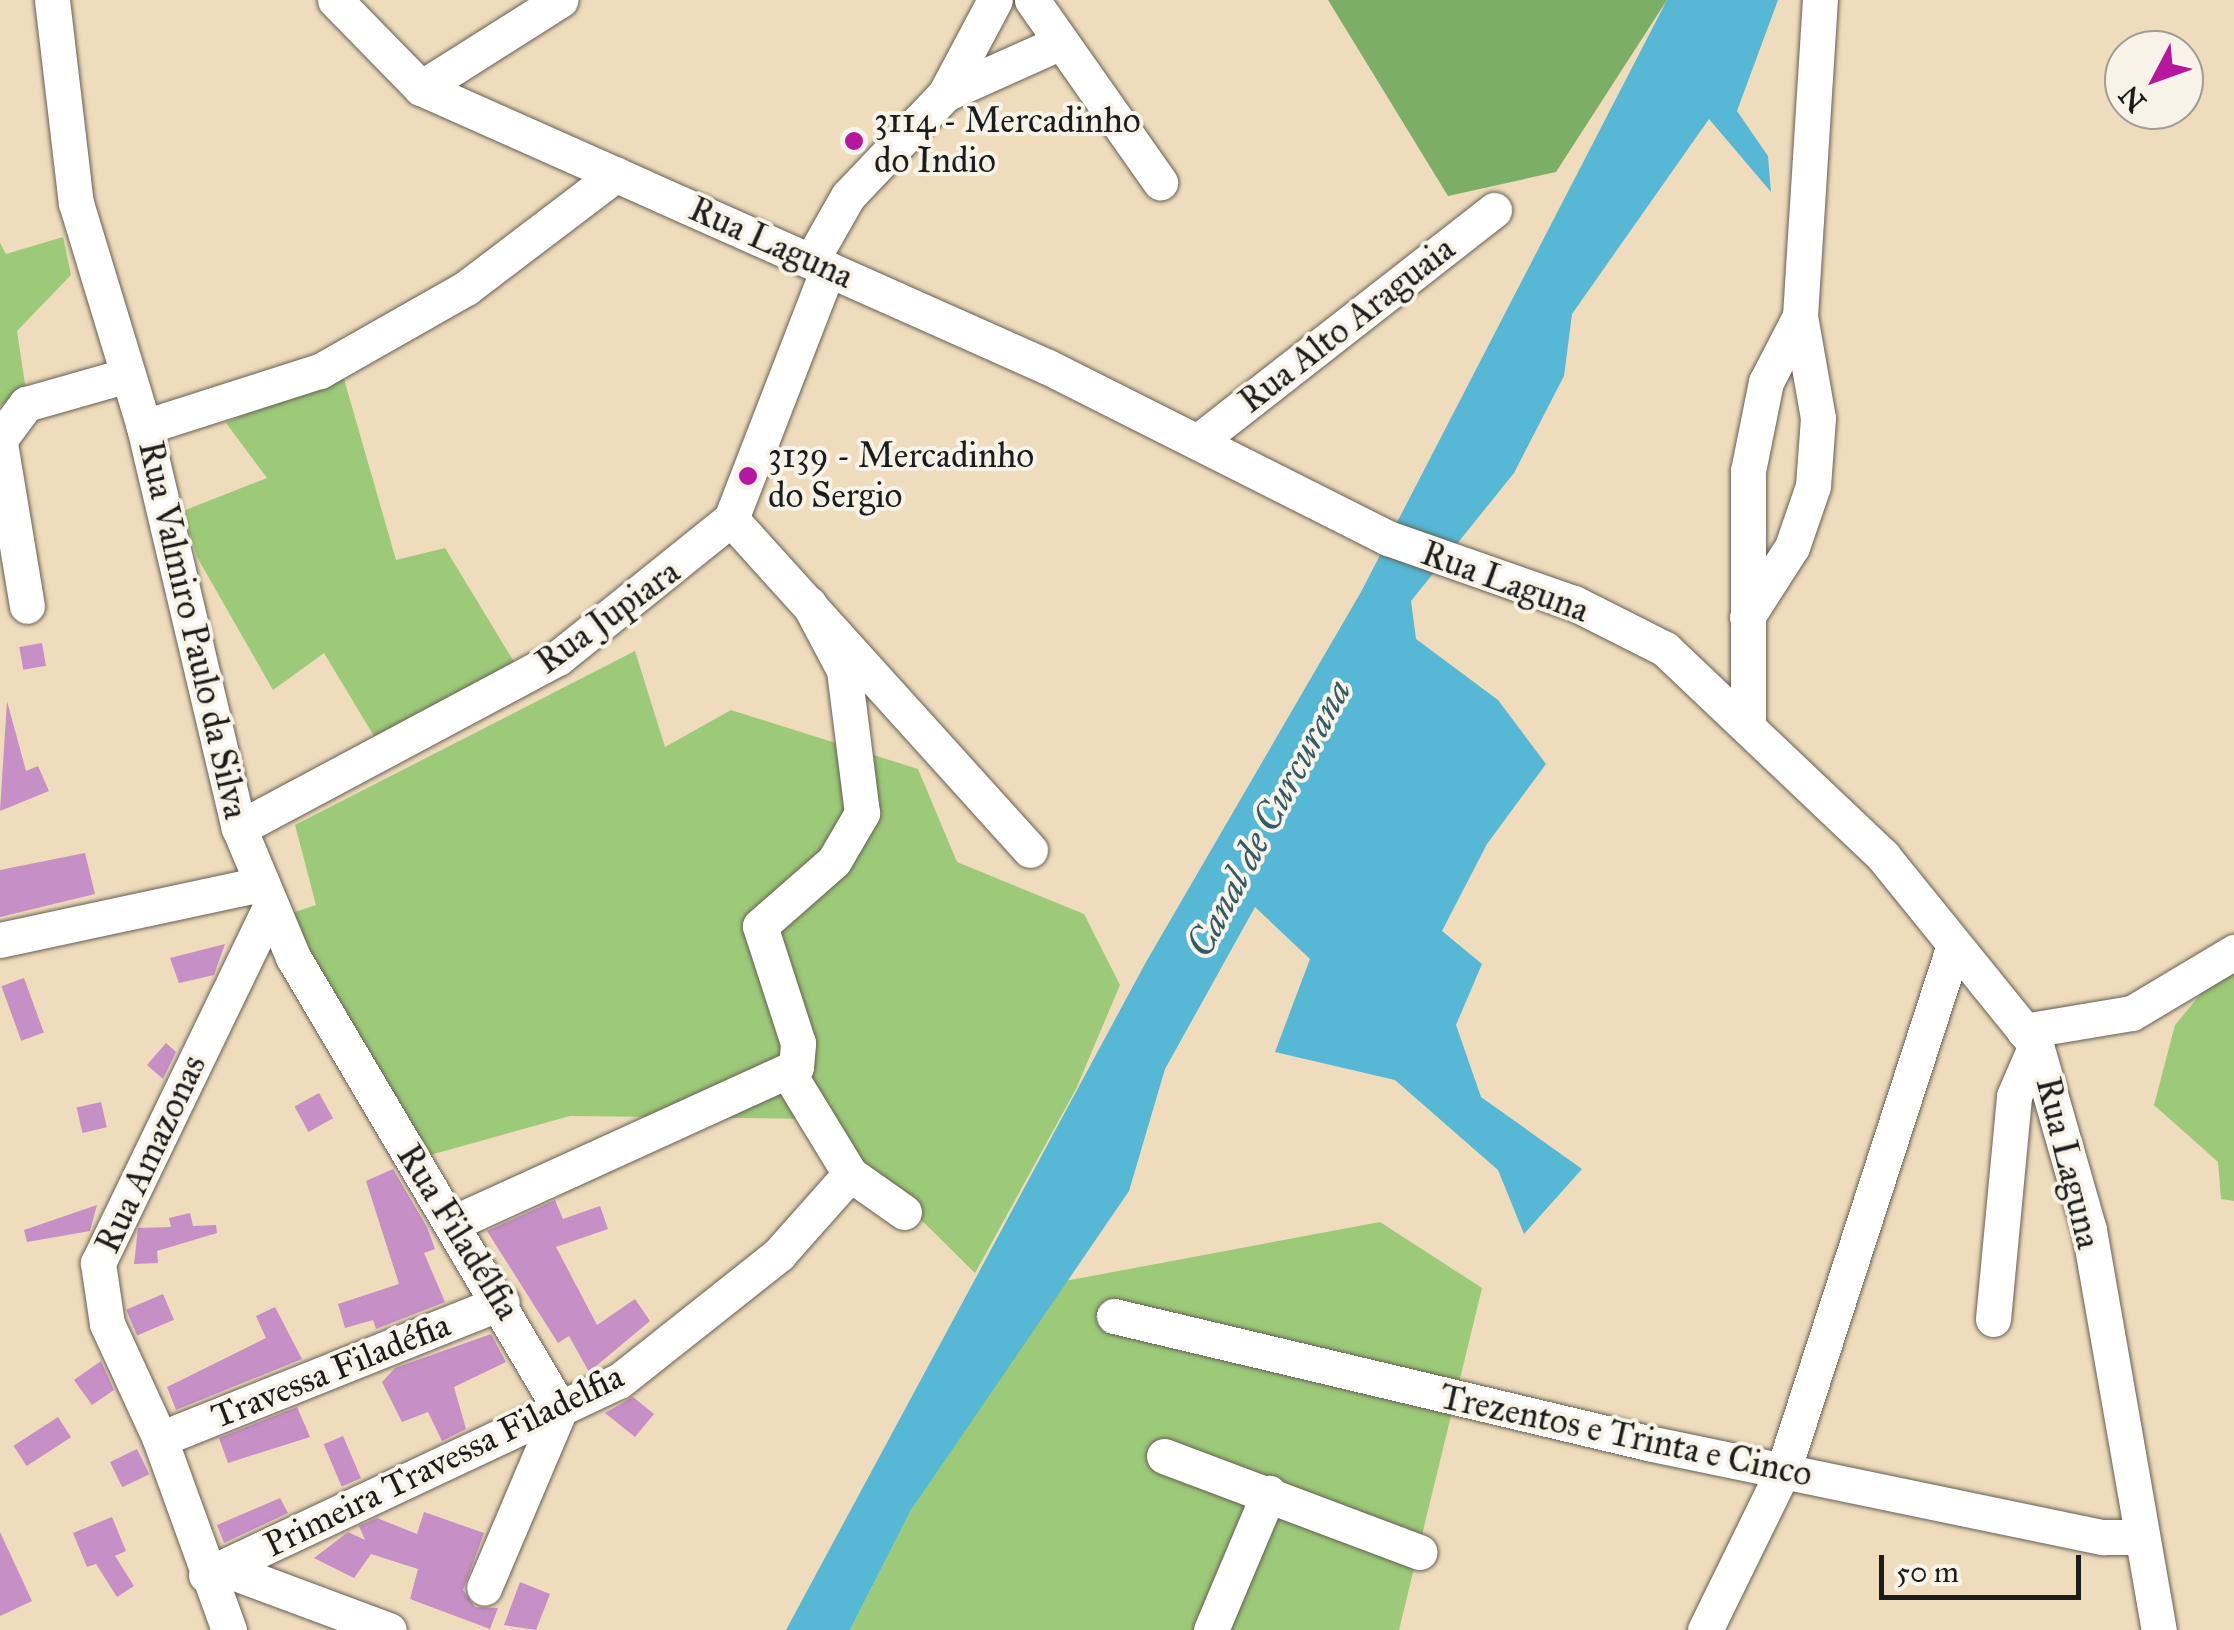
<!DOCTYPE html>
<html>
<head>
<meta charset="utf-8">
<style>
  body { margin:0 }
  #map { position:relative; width:2234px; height:1630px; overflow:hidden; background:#efdcbc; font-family:"IM FELL Great Primer",serif }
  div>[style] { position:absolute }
  .green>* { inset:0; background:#9cca78 }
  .forest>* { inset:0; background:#7dae68 }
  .water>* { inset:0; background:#56b8d5 }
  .building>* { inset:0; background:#c68fc6; transform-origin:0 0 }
  .roads { filter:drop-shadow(0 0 2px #665f54) drop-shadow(0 0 2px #665f54) }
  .minor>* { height:35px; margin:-17.5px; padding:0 17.5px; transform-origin:17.5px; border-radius:17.5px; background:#fff }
  .dots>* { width:28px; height:28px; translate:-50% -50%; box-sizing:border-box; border:5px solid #f7f3e8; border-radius:50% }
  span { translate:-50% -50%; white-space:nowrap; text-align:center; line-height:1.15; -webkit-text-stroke:8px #f7f3e8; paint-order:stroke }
  .poi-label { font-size:35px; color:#1c1c1c }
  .left { translate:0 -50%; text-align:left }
  .street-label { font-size:35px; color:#1c1c1c }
  .water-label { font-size:38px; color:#335a66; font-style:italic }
  .north { position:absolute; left:2104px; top:30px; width:100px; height:100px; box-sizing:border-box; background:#f7f3e8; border:2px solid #9f9d96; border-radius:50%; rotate:229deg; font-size:28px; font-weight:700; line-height:40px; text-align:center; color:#1c1c1c }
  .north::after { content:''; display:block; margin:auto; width:35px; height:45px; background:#b5179e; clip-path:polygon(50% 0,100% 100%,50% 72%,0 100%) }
  .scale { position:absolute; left:1879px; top:1555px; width:202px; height:45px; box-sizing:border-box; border:5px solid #1c1c1c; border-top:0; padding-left:12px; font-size:30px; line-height:35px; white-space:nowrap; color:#1c1c1c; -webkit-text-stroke:8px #f7f3e8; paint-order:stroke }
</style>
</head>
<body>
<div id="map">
  <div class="green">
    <div style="clip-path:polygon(63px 237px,71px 275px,17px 331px,26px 391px,0 406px,0 243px,6px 254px)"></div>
    <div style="clip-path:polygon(342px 372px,396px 560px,445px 548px,519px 670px,377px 741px,324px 653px,273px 690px,197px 557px,183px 511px,267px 478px,226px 423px)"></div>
    <div style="clip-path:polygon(635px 651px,665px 747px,731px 710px,918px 769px,957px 862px,1084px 914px,1120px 985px,1076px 1089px,975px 1273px,819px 1119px,835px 1098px,816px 1119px,570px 1116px,423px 1157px,289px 914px,316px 905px,295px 825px)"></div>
    <div style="clip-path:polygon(2234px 973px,2234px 1201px,2221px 1199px,2218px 1162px,2154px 1105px,2175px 1025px,2205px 989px)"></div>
    <div style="clip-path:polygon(1380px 1222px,1482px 1288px,1399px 1630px,850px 1630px,911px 1510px,1065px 1281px)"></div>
  </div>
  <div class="forest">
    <div style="clip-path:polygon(1328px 0,1667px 0,1556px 172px,1448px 196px)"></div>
  </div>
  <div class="water">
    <div style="clip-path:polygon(1667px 0,1778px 0,1737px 111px,1768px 156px,1771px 192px,1709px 119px,1572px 314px,1564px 376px,1514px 473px,1411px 601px,1416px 639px,1498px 700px,1546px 764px,1487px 844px,1442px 931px,1482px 964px,1456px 1025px,1481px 1097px,1582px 1169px,1524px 1234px,1498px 1170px,1395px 1080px,1275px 1052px,1310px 959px,1255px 907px,1165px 1069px,1129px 1191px,911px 1510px,850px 1630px,786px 1630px,1146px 962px,1361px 592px)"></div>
  </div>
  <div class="building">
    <div style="left:42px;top:643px;width:23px;height:23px;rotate:80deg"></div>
    <div style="clip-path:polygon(7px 701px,26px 771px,38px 766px,49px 791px,0 811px)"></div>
    <div style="clip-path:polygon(85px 853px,95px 894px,0 917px,0 870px)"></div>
    <div style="clip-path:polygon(225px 944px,214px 975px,179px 983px,170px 958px)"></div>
    <div style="left:24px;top:978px;width:58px;height:24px;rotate:70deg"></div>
    <div style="clip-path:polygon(166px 1043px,176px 1052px,163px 1079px,147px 1065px)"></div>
    <div style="left:319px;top:1093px;width:29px;height:28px;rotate:61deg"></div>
    <div style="left:101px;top:1102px;width:26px;height:25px;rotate:77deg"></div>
    <div style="clip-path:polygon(393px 1169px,427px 1227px,435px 1249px,424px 1253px,445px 1302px,376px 1329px,373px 1320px,345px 1328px,338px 1304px,399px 1284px,366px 1181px)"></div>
    <div style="clip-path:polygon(555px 1200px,563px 1219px,600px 1206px,608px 1229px,556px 1247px,597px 1325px,635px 1299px,650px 1321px,589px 1372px,569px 1336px,558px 1343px,487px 1231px)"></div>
    <div style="clip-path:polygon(97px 1205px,90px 1231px,27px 1242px,24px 1230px)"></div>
    <div style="clip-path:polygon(190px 1213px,193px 1226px,216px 1225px,217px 1233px,157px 1251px,158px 1263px,134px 1264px,138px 1228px,171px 1227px,169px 1218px)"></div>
    <div style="left:163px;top:1294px;width:28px;height:40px;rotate:67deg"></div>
    <div style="clip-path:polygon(275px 1307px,302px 1359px,176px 1410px,167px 1387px,266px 1338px,256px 1316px)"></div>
    <div style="clip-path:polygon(491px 1334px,506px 1362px,454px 1387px,466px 1429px,442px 1441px,428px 1412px,402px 1422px,382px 1382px,395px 1368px)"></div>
    <div style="clip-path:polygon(101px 1361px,114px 1390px,92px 1405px,74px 1380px)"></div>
    <div style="clip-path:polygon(633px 1397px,654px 1414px,635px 1437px,605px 1413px)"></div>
    <div style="clip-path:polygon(297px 1407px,310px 1437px,228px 1463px,219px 1438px)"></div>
    <div style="left:58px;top:1417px;width:24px;height:53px;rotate:57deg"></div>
    <div style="left:343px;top:1436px;width:46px;height:21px;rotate:67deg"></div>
    <div style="left:137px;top:1449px;width:28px;height:30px;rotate:64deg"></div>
    <div style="clip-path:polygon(280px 1498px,288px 1513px,224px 1543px,217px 1525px)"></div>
    <div style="clip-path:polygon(424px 1512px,484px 1533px,463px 1590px,475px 1607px,498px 1608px,490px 1629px,410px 1599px,418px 1569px,371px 1554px,354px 1578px,314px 1558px,348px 1532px,365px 1540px,359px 1526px,377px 1518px,417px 1534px)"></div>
    <div style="clip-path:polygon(112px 1517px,126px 1551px,115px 1556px,134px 1586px,117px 1597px,96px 1564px,87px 1567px,73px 1533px)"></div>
    <div style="clip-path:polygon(0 1532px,32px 1601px,0 1616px)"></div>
    <div style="clip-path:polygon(520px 1582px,550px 1594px,536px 1630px,504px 1625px)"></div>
  </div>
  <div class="roads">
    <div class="minor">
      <div style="left:52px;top:0;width:204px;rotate:83.3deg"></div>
      <div style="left:76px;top:203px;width:234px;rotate:73.1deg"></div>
      <div style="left:144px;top:427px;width:412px;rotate:76.7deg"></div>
      <div style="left:239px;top:828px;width:140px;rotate:67.3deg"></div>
      <div style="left:293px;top:957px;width:525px;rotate:59.43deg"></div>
      <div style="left:560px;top:1409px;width:194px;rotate:113deg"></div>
      <div style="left:335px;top:0;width:123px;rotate:45.7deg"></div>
      <div style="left:421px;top:88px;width:686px;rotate:23.99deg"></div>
      <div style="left:1048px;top:367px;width:381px;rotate:26.7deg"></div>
      <div style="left:1388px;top:538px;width:197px;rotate:19.3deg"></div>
      <div style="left:1574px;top:603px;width:102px;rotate:26.8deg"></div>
      <div style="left:1665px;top:649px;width:301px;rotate:43.5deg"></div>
      <div style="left:1883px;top:856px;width:243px;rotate:51deg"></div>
      <div style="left:2036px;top:1045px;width:192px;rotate:74deg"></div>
      <div style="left:2089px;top:1230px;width:406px;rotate:80.1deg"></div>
      <div style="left:1032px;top:0;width:223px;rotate:54.9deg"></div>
      <div style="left:421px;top:88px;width:165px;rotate:-32.3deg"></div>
      <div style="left:945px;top:94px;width:127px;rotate:-24.1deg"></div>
      <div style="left:811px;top:261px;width:75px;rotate:-60.4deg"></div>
      <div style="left:848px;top:196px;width:141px;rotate:-46.4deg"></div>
      <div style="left:945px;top:94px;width:106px;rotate:-62deg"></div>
      <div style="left:144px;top:427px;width:185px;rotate:-17.7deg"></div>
      <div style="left:320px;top:371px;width:168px;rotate:-29.6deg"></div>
      <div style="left:466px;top:288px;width:188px;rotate:-37.2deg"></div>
      <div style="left:0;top:439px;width:44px;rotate:-53.4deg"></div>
      <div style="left:26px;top:404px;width:106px;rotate:-15.9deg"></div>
      <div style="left:1201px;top:439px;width:372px;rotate:-38deg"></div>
      <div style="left:0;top:443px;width:165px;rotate:80.6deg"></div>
      <div style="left:731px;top:519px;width:446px;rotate:47.9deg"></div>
      <div style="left:1747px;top:617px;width:83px;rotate:-57.3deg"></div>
      <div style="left:1792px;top:547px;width:65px;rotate:-71deg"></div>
      <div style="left:1813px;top:486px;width:68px;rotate:-85.8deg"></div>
      <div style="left:1818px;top:418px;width:104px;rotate:-100deg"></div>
      <div style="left:1748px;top:725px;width:254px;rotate:-90deg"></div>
      <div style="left:1748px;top:471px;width:91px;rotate:-78.6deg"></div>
      <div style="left:1766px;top:382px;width:74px;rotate:-62.7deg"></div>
      <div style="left:1800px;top:316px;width:317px;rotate:-86.4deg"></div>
      <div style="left:239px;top:828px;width:361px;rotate:-28.1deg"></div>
      <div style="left:558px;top:658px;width:222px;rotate:-38.8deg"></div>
      <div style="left:731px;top:519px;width:268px;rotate:-68.8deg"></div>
      <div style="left:0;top:940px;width:268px;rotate:-12.1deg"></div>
      <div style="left:2024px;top:1031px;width:109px;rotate:-9.5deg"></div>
      <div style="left:2132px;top:1013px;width:119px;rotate:-30.9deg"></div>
      <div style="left:789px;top:1074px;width:117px;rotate:58.6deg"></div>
      <div style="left:850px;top:1174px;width:66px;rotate:35.1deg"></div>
      <div style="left:451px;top:1224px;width:379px;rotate:-24.5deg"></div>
      <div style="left:796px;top:1067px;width:24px;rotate:-85deg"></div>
      <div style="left:798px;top:1043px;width:123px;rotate:-108deg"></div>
      <div style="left:760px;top:926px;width:98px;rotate:-41.3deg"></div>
      <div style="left:834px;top:861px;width:56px;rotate:-59.7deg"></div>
      <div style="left:862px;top:813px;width:144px;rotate:-97.2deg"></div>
      <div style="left:844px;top:670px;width:75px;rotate:-117.9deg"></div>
      <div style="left:1114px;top:1316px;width:549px;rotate:13.38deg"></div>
      <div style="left:1648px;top:1443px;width:465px;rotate:11.7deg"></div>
      <div style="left:2103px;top:1537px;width:38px"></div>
      <div style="left:1993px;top:1319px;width:224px;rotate:-84.6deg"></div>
      <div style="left:2014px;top:1096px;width:56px;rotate:-66.7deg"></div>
      <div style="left:160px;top:1439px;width:368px;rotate:-21.8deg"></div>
      <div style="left:1164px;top:1456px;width:273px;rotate:20.6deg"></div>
      <div style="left:222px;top:1568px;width:178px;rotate:20.4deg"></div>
      <div style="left:206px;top:1575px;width:456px;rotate:-25.2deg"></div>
      <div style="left:619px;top:1381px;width:204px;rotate:-38.4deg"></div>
      <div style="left:779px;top:1254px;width:107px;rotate:-48.4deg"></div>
      <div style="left:229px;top:1630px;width:203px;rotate:-109.9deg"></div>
      <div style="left:160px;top:1439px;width:127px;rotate:-114.7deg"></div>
      <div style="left:107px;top:1324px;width:62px;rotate:-98.4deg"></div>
      <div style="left:98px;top:1263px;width:395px;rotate:-64.2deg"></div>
      <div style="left:1211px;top:1630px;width:149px;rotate:-67.1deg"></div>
      <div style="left:1705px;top:1630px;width:177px;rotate:-63.9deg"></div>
      <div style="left:1783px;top:1471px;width:553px;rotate:-71.99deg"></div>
    </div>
  </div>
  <div class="dots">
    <div style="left:854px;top:141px;background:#b5179e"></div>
    <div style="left:748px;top:476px;background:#b5179e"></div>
  </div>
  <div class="poi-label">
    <span class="left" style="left:874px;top:141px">3114 - Mercadinho<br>do Indio</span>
    <span class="left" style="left:768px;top:476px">3139 - Mercadinho<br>do Sergio</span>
  </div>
  <div class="street-label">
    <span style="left:771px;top:243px;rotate:24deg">Rua Laguna</span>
    <span style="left:1347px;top:325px;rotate:-38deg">Rua Alto Araguaia</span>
    <span style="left:1505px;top:582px;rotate:20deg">Rua Laguna</span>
    <span style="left:608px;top:617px;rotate:-36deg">Rua Jupiara</span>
    <span style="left:193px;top:630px;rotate:77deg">Rua Valmiro Paulo da Silva</span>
    <span style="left:151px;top:1154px;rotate:-65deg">Rua Amazonas</span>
    <span style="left:2068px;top:1163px;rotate:76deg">Rua Laguna</span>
    <span style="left:458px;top:1232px;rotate:58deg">Rua Filadélfia</span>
    <span style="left:331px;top:1371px;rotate:-22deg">Travessa Filadéfia</span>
    <span style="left:1626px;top:1436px;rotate:12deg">Trezentos e Trinta e Cinco</span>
    <span style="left:444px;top:1461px;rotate:-26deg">Primeira Travessa Filadelfia</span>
  </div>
  <div class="water-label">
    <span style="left:1269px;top:818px;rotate:-62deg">Canal de Curcurana</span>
  </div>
  <div class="north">N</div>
  <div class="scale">50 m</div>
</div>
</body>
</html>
